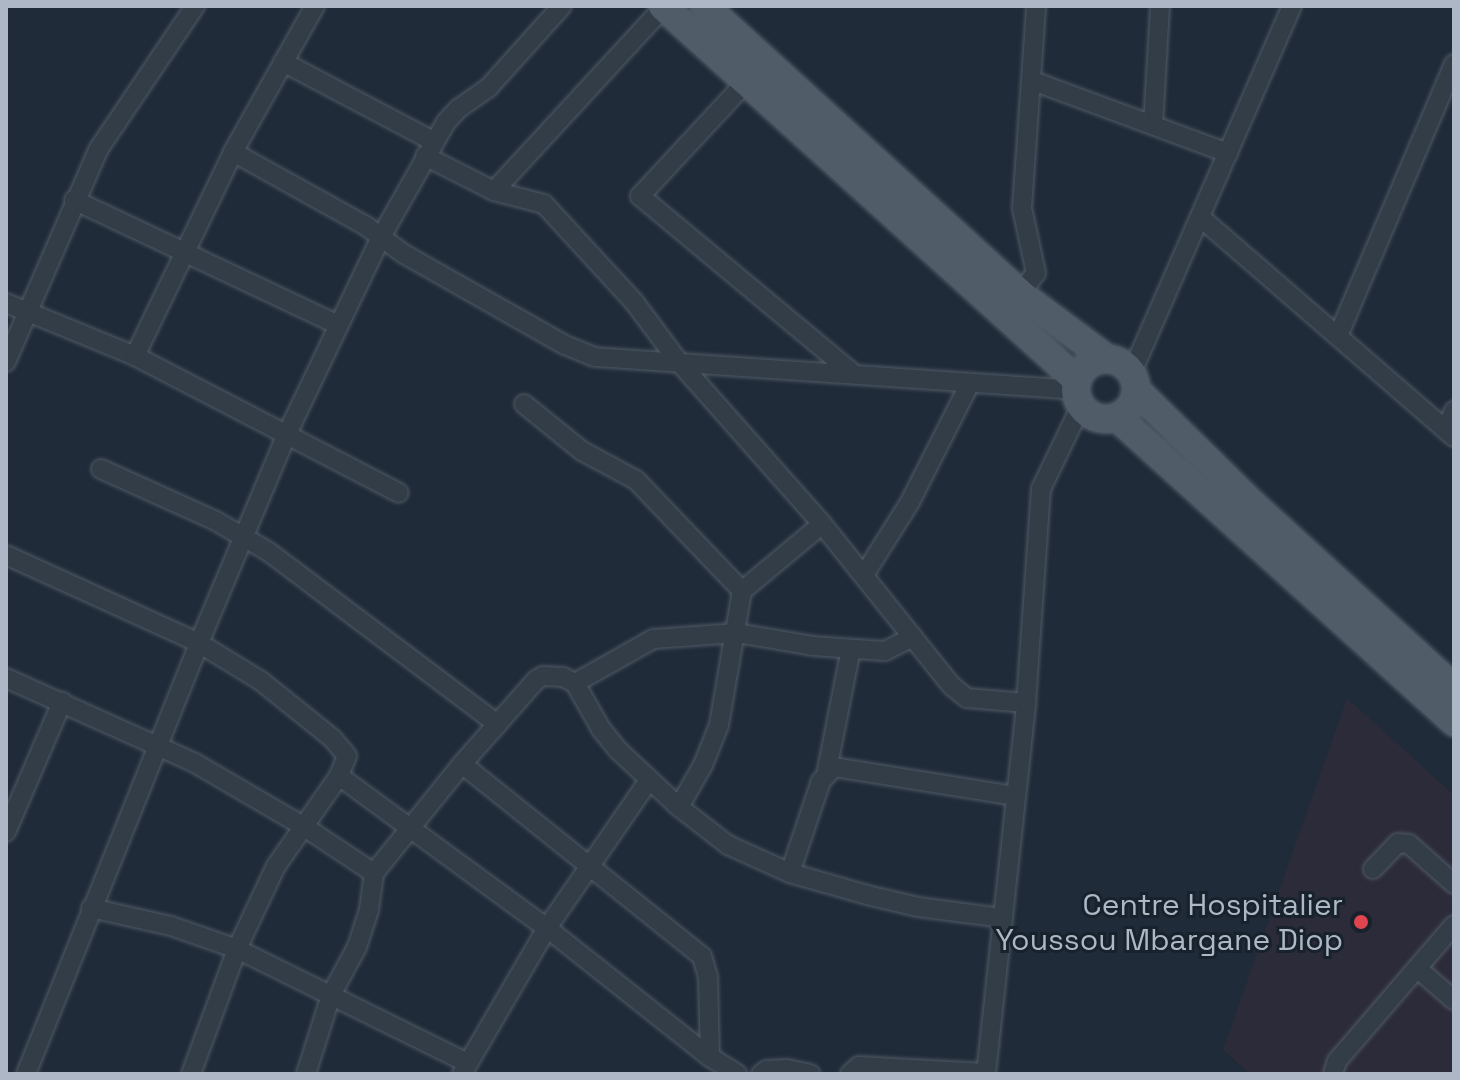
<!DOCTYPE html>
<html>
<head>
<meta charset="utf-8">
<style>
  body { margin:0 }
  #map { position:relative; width:1460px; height:1080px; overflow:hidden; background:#1f2b38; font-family:"Space Grotesk",sans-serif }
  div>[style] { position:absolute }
  .medical>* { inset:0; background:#2c2b39 }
  .roads { filter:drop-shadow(0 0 2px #505a66) drop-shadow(0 0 2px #505a66) }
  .minor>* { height:18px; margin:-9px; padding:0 9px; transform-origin:9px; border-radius:9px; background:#333d48 }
  .primary>* { height:28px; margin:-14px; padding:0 14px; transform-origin:14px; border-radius:14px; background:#505c68 }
  .primary>.ring { margin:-14px; padding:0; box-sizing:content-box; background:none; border:28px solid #505c68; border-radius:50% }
  .dots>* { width:22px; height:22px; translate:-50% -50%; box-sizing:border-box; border:4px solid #18222c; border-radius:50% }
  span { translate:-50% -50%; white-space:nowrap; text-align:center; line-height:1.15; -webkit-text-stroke:6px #18222c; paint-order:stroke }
  .poi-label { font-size:30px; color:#adb7c5 }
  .right { translate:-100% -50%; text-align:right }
  .frame { position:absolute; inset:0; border:8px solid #adb7c5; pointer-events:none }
</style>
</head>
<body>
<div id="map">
  <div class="medical">
    <div style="clip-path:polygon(1347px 698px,1454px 795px,1454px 1074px,1250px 1074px,1223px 1050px)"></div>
  </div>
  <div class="roads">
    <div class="minor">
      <div style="left:283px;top:62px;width:170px;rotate:27.8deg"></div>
      <div style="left:1033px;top:81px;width:208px;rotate:20.3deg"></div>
      <div style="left:746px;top:82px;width:156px;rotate:132.9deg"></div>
      <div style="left:640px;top:196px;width:275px;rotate:39.8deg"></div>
      <div style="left:1153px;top:125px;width:119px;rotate:-86.6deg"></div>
      <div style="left:233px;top:152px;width:152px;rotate:29.1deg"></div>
      <div style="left:366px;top:226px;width:47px;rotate:36.4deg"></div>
      <div style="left:404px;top:254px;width:185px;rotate:29.5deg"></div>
      <div style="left:565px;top:345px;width:31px;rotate:22deg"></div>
      <div style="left:594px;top:357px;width:483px;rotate:3.9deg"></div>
      <div style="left:425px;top:156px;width:77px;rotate:26.9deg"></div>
      <div style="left:494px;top:191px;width:52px;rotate:14.6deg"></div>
      <div style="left:544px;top:204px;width:134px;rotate:47.4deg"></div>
      <div style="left:635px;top:303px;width:72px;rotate:53.4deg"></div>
      <div style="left:678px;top:361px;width:217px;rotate:48.5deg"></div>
      <div style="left:822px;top:524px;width:208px;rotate:51.3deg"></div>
      <div style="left:952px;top:686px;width:19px;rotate:39deg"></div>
      <div style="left:967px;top:698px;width:59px;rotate:4.8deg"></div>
      <div style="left:494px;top:191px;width:251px;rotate:-47.3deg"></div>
      <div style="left:74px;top:200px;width:292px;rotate:25.3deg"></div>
      <div style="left:1200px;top:217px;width:336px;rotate:40.9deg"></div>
      <div style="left:1020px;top:294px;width:26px;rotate:-53deg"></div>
      <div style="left:1036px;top:273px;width:66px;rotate:-102.2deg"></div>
      <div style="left:1022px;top:208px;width:202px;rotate:-86deg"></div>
      <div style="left:6px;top:303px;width:139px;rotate:22.3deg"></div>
      <div style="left:135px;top:356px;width:297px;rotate:27.4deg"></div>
      <div style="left:1338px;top:336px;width:296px;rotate:-66.9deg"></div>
      <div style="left:135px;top:356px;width:226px;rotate:-64.3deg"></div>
      <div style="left:233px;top:152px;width:167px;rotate:-60.7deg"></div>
      <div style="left:6px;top:362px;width:231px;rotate:-66.5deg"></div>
      <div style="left:98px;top:150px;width:174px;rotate:-56deg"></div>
      <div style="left:1132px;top:372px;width:399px;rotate:-66.4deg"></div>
      <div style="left:524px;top:404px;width:75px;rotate:39deg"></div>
      <div style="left:582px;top:451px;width:61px;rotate:28.2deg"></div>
      <div style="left:636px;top:480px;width:153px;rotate:46.3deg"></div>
      <div style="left:1446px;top:429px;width:20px;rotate:-66deg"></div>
      <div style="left:101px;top:469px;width:126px;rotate:24.3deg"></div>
      <div style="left:216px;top:521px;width:61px;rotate:30.3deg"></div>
      <div style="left:269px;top:552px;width:286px;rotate:37deg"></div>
      <div style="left:6px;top:555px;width:212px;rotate:24.5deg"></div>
      <div style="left:199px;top:643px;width:73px;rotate:31.5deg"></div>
      <div style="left:261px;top:681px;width:91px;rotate:38.8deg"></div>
      <div style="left:332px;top:738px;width:23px;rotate:50deg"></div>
      <div style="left:347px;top:756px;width:22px;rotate:112deg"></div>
      <div style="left:339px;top:776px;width:110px;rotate:125deg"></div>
      <div style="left:276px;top:866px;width:92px;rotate:115.2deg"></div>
      <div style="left:237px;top:949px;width:133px;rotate:110.2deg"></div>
      <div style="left:864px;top:575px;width:86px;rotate:-57.8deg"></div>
      <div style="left:910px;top:502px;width:131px;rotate:-63.2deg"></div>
      <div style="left:6px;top:678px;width:207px;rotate:24.2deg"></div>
      <div style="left:195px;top:763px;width:125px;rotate:30.3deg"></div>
      <div style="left:303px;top:826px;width:85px;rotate:33.5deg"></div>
      <div style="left:575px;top:683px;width:90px;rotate:-29.4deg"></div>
      <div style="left:653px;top:639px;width:84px;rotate:-4.1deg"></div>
      <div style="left:737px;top:633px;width:77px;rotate:9.7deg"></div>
      <div style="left:813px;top:646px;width:72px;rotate:4deg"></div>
      <div style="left:885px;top:651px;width:31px;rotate:-27deg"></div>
      <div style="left:462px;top:764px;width:307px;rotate:38.7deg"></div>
      <div style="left:702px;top:956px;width:22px;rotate:74deg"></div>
      <div style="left:708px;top:977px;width:80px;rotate:88.6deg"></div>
      <div style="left:827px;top:770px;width:123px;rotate:-78.8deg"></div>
      <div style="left:339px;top:776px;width:258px;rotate:36.2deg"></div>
      <div style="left:547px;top:928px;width:208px;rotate:38.4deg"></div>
      <div style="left:710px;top:1057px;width:32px;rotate:32deg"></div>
      <div style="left:679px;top:807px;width:48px;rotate:-60.3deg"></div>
      <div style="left:703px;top:765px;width:43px;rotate:-68.2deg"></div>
      <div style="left:719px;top:725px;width:136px;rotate:-80.3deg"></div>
      <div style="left:742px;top:591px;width:104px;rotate:-39.9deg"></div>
      <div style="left:6px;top:832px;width:142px;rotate:-66.7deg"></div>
      <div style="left:1373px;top:869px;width:36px;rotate:-46deg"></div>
      <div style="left:1398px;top:843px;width:11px;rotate:5deg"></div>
      <div style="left:1409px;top:844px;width:60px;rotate:41.6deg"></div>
      <div style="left:790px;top:873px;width:97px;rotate:-71.4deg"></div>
      <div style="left:821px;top:781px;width:19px;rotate:-47deg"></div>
      <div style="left:834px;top:767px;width:183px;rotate:9.1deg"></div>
      <div style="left:91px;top:908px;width:82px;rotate:12.7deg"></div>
      <div style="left:171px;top:926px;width:70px;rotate:19.2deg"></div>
      <div style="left:237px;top:949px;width:255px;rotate:26.3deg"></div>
      <div style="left:1417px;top:968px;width:49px;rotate:40.9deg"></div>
      <div style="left:26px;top:1074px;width:464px;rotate:-68.1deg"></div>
      <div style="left:199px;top:643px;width:227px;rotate:-67.2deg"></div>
      <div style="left:287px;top:434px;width:218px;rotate:-64.5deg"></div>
      <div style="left:381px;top:237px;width:132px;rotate:-60.5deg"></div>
      <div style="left:446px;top:122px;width:18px;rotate:-47deg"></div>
      <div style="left:458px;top:109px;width:38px;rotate:-35deg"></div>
      <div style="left:489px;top:87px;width:109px;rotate:-48deg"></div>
      <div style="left:306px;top:1074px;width:83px;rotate:-72.4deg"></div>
      <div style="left:331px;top:995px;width:55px;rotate:-61.6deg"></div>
      <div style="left:357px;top:947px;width:40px;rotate:-72deg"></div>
      <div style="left:369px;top:909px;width:36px;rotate:-82deg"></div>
      <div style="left:374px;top:873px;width:140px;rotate:-51.1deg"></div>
      <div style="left:462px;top:764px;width:112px;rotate:-48.6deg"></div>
      <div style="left:536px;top:680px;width:8px;rotate:-30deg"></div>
      <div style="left:543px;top:676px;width:20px;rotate:3deg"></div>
      <div style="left:563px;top:677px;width:13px;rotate:27deg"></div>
      <div style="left:575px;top:683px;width:53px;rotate:60.5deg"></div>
      <div style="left:601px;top:729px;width:27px;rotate:51deg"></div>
      <div style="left:618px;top:750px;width:83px;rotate:43.1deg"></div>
      <div style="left:679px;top:807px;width:62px;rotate:37.8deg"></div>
      <div style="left:728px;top:845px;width:68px;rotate:24.3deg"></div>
      <div style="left:790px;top:873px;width:80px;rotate:15.9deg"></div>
      <div style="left:867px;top:895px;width:52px;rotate:13.2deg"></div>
      <div style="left:918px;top:907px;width:86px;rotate:7.4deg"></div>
      <div style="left:462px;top:1074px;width:169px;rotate:-59.8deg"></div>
      <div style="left:547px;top:928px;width:180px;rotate:-55.4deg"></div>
      <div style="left:761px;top:1074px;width:7px;rotate:-34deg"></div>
      <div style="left:767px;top:1070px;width:20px;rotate:-3deg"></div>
      <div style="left:787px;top:1069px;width:24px;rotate:12deg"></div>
      <div style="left:850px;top:1074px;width:12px;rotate:-42deg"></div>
      <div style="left:859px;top:1066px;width:127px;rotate:3.2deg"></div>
      <div style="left:986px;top:1074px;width:373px;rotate:-83.8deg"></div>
      <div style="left:1026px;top:703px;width:215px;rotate:-86deg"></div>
      <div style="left:1041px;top:489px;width:92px;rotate:-64.3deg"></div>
      <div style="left:1333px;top:1074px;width:14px;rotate:-73deg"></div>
      <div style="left:1337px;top:1061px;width:179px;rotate:-49.3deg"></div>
    </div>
    <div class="primary">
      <div style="left:663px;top:6px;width:558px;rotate:42.09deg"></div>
      <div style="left:705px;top:6px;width:427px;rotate:42.4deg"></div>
      <div style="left:1020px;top:294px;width:107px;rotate:36.7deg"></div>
      <div class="ring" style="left:1076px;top:359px;width:32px;height:32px"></div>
      <div style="left:1137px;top:391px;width:157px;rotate:44.5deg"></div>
      <div style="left:1249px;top:501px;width:277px;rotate:42.4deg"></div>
      <div style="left:1117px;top:417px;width:455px;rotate:42.1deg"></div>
    </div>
  </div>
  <div class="dots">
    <div style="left:1361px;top:922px;background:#e0444e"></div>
  </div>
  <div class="poi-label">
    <span class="right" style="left:1343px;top:922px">Centre Hospitalier<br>Youssou Mbargane Diop</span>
  </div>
  <div class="frame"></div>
</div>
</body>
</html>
